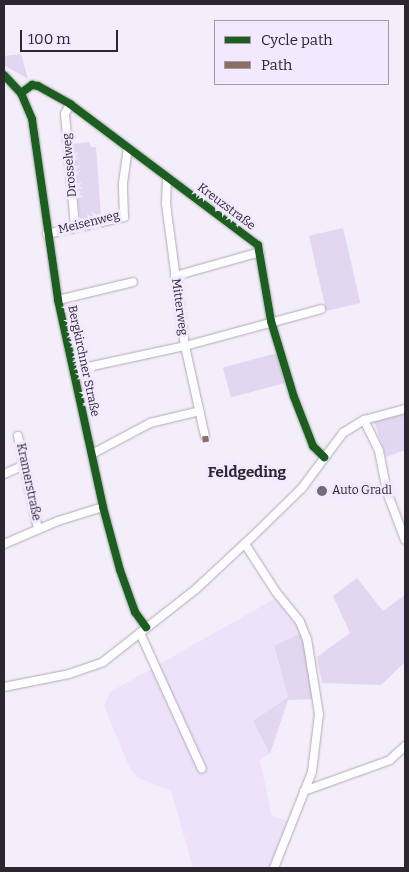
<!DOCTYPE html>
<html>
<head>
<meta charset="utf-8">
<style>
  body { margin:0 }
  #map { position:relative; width:409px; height:872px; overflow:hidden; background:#f4eefa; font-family:Bitter,serif }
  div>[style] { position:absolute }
  .built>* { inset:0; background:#eee2fb }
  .green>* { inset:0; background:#e2d6f1; transform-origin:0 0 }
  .roads { filter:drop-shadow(0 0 1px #afaab4) drop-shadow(0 0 1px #afaab4) }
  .minor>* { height:8px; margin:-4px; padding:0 4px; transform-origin:4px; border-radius:4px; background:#fdfcfe }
  .quiet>* { height:6px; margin-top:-3px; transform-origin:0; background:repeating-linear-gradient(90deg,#8d6e63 0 12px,transparent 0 18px) }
  .cycleway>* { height:8px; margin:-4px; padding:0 4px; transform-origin:4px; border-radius:4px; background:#1b5e20 }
  .dots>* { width:14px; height:14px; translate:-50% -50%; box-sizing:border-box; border:2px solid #f3e9ff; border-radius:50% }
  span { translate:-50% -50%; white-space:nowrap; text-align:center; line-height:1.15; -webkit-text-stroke:5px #f3e9ff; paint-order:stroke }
  .street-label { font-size:12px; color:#2b2630 }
  .poi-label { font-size:12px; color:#2b2630 }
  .left { translate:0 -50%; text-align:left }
  .quarter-label { font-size:15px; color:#2b2630; font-weight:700 }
  .frame { position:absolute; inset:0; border:5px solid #2b2630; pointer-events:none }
  .legend { position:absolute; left:214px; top:20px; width:175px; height:65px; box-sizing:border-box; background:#f3e9ff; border:1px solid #a39bac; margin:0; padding:6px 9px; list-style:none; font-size:15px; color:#2b2630 }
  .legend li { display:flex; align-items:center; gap:10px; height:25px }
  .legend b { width:25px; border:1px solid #a39bac }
  .scale { position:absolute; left:20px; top:30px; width:98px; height:22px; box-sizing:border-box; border:2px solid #2b2630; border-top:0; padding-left:6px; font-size:15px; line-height:18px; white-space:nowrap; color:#2b2630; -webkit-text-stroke:4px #f3e9ff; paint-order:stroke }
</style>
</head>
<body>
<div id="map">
  <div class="built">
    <div style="clip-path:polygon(276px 598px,301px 633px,274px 647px,288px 697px,253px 721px,270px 754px,260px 760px,272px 816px,287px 821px,270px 868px,193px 868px,171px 791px,138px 778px,130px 769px,104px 706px,110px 692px)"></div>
  </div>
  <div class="green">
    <div style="clip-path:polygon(21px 54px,27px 75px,28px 79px,4px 65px,4px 56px)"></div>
    <div style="clip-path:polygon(89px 142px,91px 147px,96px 147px,101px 216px,80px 220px,72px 144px)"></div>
    <div style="left:343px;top:228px;width:77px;height:35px;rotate:77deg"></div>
    <div style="left:277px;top:353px;width:31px;height:56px;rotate:75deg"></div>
    <div style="clip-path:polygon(405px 414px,405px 450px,386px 457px,374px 421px)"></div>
    <div style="clip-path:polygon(357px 578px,383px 611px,405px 595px,405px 662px,381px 685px,322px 683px,317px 657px,350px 633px,333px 596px)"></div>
    <div style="clip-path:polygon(301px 633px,315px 699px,288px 700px,270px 754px,253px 721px,288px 697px,274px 646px)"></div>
  </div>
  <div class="roads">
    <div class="minor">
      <div style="left:4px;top:75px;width:25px;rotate:47deg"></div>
      <div style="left:21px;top:93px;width:28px;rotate:67deg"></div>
      <div style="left:32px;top:119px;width:183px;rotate:81.8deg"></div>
      <div style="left:58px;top:300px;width:212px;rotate:77.7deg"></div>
      <div style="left:103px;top:507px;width:65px;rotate:74.9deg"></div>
      <div style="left:120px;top:570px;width:45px;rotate:70.3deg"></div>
      <div style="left:135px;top:612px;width:19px;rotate:54deg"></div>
      <div style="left:21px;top:93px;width:14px;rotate:-36deg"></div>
      <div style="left:32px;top:85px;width:6px;rotate:9deg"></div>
      <div style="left:38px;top:86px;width:37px;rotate:29deg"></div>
      <div style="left:70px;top:104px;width:235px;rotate:36.9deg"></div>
      <div style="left:258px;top:245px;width:77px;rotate:80.3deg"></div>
      <div style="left:271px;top:321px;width:79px;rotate:73.2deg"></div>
      <div style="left:294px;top:397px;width:53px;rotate:68.8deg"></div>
      <div style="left:313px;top:446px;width:16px;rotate:45deg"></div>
      <div style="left:70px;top:104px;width:11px;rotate:117deg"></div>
      <div style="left:65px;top:114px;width:113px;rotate:84.9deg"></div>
      <div style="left:167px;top:177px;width:27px;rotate:92deg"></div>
      <div style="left:166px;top:204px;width:143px;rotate:82.4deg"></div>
      <div style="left:185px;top:346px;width:92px;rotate:77.5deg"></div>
      <div style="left:47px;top:234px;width:79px;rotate:-12.4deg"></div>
      <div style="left:124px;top:217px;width:34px;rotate:-92deg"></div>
      <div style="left:123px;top:183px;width:35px;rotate:-82deg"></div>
      <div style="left:175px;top:276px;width:88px;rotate:-15.8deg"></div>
      <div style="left:58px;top:300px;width:77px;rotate:-13.5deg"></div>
      <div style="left:74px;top:370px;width:114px;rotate:-12.2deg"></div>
      <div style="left:185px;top:346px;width:141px;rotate:-15.2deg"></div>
      <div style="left:364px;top:420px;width:34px;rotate:64deg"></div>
      <div style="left:379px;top:451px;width:42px;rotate:79deg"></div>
      <div style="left:387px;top:492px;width:51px;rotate:69.4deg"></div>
      <div style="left:18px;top:436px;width:95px;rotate:77.9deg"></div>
      <div style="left:92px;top:454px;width:66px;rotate:-28.1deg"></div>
      <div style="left:150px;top:423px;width:51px;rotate:-13.5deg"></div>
      <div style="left:4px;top:474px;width:22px;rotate:-24deg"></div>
      <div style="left:4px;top:544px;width:59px;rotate:-23.1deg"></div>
      <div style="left:58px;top:521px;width:47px;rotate:-17.3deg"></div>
      <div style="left:245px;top:544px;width:57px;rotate:57.1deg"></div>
      <div style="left:276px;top:592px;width:38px;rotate:51deg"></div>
      <div style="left:300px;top:622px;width:18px;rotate:68deg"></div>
      <div style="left:307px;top:639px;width:76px;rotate:80.9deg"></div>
      <div style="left:319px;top:714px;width:58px;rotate:96.9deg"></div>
      <div style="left:312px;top:772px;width:103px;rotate:111.6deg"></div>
      <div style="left:140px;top:633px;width:149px;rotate:65.5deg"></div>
      <div style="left:4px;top:687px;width:66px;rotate:-11.3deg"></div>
      <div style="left:69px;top:674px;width:36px;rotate:-19deg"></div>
      <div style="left:103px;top:662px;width:118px;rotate:-38.1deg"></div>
      <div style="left:196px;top:589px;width:79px;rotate:-43deg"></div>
      <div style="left:254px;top:535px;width:67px;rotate:-44.4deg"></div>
      <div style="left:302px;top:488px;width:69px;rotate:-53.3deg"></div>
      <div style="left:343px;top:433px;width:25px;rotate:-32deg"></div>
      <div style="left:364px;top:420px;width:42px;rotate:-15deg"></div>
      <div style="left:304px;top:791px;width:91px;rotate:-19.8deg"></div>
      <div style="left:390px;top:760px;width:21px;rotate:-43deg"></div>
    </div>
  </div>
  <div class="quiet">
    <div style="left:205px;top:436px;width:6px;rotate:81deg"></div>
  </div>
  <div class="cycleway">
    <div style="left:4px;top:75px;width:25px;rotate:47deg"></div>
    <div style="left:21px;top:93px;width:28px;rotate:67deg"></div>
    <div style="left:32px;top:119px;width:183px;rotate:81.8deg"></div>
    <div style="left:58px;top:300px;width:212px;rotate:77.7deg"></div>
    <div style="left:103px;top:507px;width:65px;rotate:74.9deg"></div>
    <div style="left:120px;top:570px;width:45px;rotate:70.3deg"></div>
    <div style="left:135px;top:612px;width:19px;rotate:54deg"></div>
    <div style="left:21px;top:93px;width:14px;rotate:-36deg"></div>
    <div style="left:32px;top:85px;width:6px;rotate:9deg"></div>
    <div style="left:38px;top:86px;width:37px;rotate:29deg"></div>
    <div style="left:70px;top:104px;width:235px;rotate:36.9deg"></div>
    <div style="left:258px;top:245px;width:77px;rotate:80.3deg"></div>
    <div style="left:271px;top:321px;width:79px;rotate:73.2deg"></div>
    <div style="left:294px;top:397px;width:53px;rotate:68.8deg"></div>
    <div style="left:313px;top:446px;width:16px;rotate:45deg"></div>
  </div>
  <div class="dots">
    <div style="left:322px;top:491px;background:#716c77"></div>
  </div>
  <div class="street-label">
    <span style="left:70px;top:165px;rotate:-95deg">Drosselweg</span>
    <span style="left:226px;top:207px;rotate:37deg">Kreuzstraße</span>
    <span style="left:89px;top:223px;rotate:-14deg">Meisenweg</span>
    <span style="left:179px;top:307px;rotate:82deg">Mitterweg</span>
    <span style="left:83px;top:361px;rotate:78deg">Bergkirchner Straße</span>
    <span style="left:28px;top:482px;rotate:78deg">Kramerstraße</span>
  </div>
  <div class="poi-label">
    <span class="left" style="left:332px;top:491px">Auto Gradl</span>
  </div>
  <div class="quarter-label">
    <span style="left:247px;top:473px">Feldgeding</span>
  </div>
  <div class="frame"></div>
  <ul class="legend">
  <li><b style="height:6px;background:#1b5e20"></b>Cycle path</li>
  <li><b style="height:6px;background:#8d6e63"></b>Path</li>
  </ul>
  <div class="scale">100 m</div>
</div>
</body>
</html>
